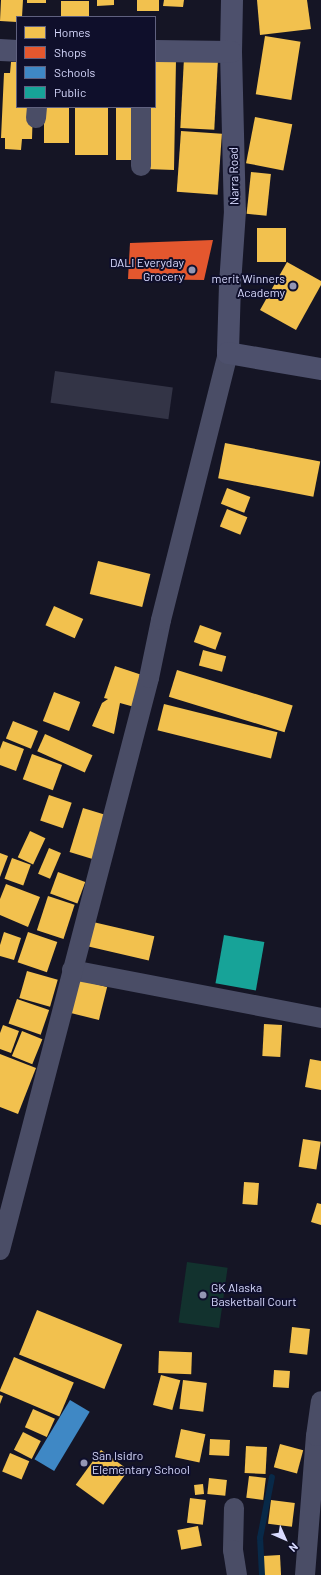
<!DOCTYPE html>
<html>
<head>
<meta charset="utf-8">
<style>
  body { margin:0 }
  #map { position:relative; width:321px; height:1575px; overflow:hidden; background:#151525; font-family:Barlow,sans-serif }
  div>[style] { position:absolute }
  .green>* { inset:0; background:#12322e; transform-origin:0 0 }
  .homes>* { inset:0; background:#f2c14e; transform-origin:0 0 }
  .shops>* { inset:0; background:#e4572e }
  .schools>* { inset:0; background:#3f88c5; transform-origin:0 0 }
  .public>* { inset:0; background:#17a398; transform-origin:0 0 }
  .stream>* { height:6px; margin:-3px; padding:0 3px; transform-origin:3px; border-radius:3px; background:#082948 }
  .building>* { inset:0; background:#333446; transform-origin:0 0 }
  .street>* { height:20px; margin:-10px; padding:0 10px; transform-origin:10px; border-radius:10px; background:#4a4d66 }
  .secondary>* { height:22px; margin:-11px; padding:0 11px; transform-origin:11px; border-radius:11px; background:#4d506c }
  .dots>* { width:11px; height:11px; translate:-50% -50%; box-sizing:border-box; border:2px solid #0f0f2b; border-radius:50% }
  span { translate:-50% -50%; white-space:nowrap; text-align:center; line-height:1.15; -webkit-text-stroke:4px #0f0f2b; paint-order:stroke }
  .street-label { font-size:12px; color:#d9dbff }
  .poi-label { font-size:12px; color:#d9dbff }
  .right { translate:-100% -50%; text-align:right }
  .left { translate:0 -50%; text-align:left }
  .legend { position:absolute; left:16px; top:16px; width:140px; height:92px; box-sizing:border-box; background:#0f0f2b; border:1px solid #606180; margin:0; padding:5px 7px; list-style:none; font-size:12px; color:#d9dbff }
  .legend li { display:flex; align-items:center; gap:8px; height:20px }
  .legend b { width:20px; border:1px solid #606180 }
  .north { position:absolute; left:265px; top:1519px; width:40px; height:40px; -webkit-text-stroke:3px #0f0f2b; paint-order:stroke; rotate:135deg; font-size:11px; font-weight:700; line-height:16px; text-align:center; color:#d9dbff }
  .north::after { content:''; display:block; margin:auto; width:14px; height:18px; background:#d9dbff; clip-path:polygon(50% 0,100% 100%,50% 72%,0 100%) }
</style>
</head>
<body>
<div id="map">
  <div class="green">
    <div style="left:187px;top:1262px;width:41px;height:61px;rotate:8deg"></div>
  </div>
  <div class="homes">
    <div style="clip-path:polygon(1px 0,23px 0,22px 17px,17px 17px,17px 22px,0 21px)"></div>
    <div style="left:27px;top:0;width:19px;height:3px"></div>
    <div style="clip-path:polygon(97px 0,114px 0,114px 5px,97px 6px)"></div>
    <div style="left:137px;top:0;width:22px;height:11px"></div>
    <div style="clip-path:polygon(164px 0,184px 0,183px 7px,163px 6px)"></div>
    <div style="clip-path:polygon(257px 0,307px 0,311px 29px,260px 35px)"></div>
    <div style="left:89px;top:1px;width:16px;height:28px;rotate:90deg"></div>
    <div style="left:265px;top:36px;width:36px;height:59px;rotate:9deg"></div>
    <div style="left:184px;top:58px;width:34px;height:70px;rotate:3deg"></div>
    <div style="clip-path:polygon(155px 59px,176px 60px,174px 170px,145px 169px,147px 107px,155px 107px)"></div>
    <div style="clip-path:polygon(11px 62px,17px 62px,17px 107px,33px 107px,32px 139px,22px 139px,21px 150px,5px 149px,5px 138px,1px 138px,4px 73px,10px 73px)"></div>
    <div style="left:44px;top:107px;width:25px;height:36px"></div>
    <div style="left:75px;top:107px;width:33px;height:48px"></div>
    <div style="left:116px;top:107px;width:21px;height:53px"></div>
    <div style="left:255px;top:117px;width:38px;height:47px;rotate:11deg"></div>
    <div style="left:181px;top:131px;width:41px;height:61px;rotate:4deg"></div>
    <div style="left:251px;top:172px;width:20px;height:42px;rotate:6deg"></div>
    <div style="left:257px;top:228px;width:29px;height:34px"></div>
    <div style="clip-path:polygon(287px 262px,321px 281px,321px 285px,296px 330px,260px 310px)"></div>
    <div style="left:225px;top:443px;width:97px;height:36px;rotate:11deg"></div>
    <div style="left:227px;top:488px;width:25px;height:17px;rotate:21deg"></div>
    <div style="left:227px;top:509px;width:22px;height:19px;rotate:22deg"></div>
    <div style="left:98px;top:561px;width:54px;height:34px;rotate:14deg"></div>
    <div style="left:54px;top:606px;width:32px;height:21px;rotate:24deg"></div>
    <div style="left:200px;top:625px;width:23px;height:18px;rotate:20deg"></div>
    <div style="left:203px;top:650px;width:24px;height:16px;rotate:15deg"></div>
    <div style="clip-path:polygon(115px 666px,148px 677px,138px 708px,120px 703px,114px 734px,92px 726px,102px 703px,108px 699px,104px 698px)"></div>
    <div style="left:177px;top:670px;width:121px;height:28px;rotate:17deg"></div>
    <div style="left:54px;top:692px;width:28px;height:31px;rotate:21deg"></div>
    <div style="left:164px;top:704px;width:117px;height:27px;rotate:14deg"></div>
    <div style="left:13px;top:721px;width:27px;height:19px;rotate:22deg"></div>
    <div style="left:45px;top:734px;width:52px;height:19px;rotate:24deg"></div>
    <div style="clip-path:polygon(3px 741px,24px 749px,16px 771px,0 765px,0 749px)"></div>
    <div style="left:32px;top:754px;width:32px;height:27px;rotate:20deg"></div>
    <div style="left:49px;top:795px;width:24px;height:27px;rotate:19deg"></div>
    <div style="left:83px;top:808px;width:24px;height:46px;rotate:17deg"></div>
    <div style="left:30px;top:831px;width:17px;height:29px;rotate:25deg"></div>
    <div style="left:49px;top:848px;width:13px;height:28px;rotate:23deg"></div>
    <div style="clip-path:polygon(0 853px,8px 856px,0 877px)"></div>
    <div style="left:12px;top:858px;width:20px;height:22px;rotate:20deg"></div>
    <div style="left:58px;top:872px;width:29px;height:23px;rotate:20deg"></div>
    <div style="clip-path:polygon(6px 884px,40px 897px,28px 927px,0 915px,0 899px)"></div>
    <div style="left:48px;top:896px;width:28px;height:36px;rotate:18deg"></div>
    <div style="left:93px;top:922px;width:63px;height:25px;rotate:13deg"></div>
    <div style="clip-path:polygon(4px 932px,21px 938px,14px 960px,0 956px,0 945px)"></div>
    <div style="left:28px;top:932px;width:31px;height:32px;rotate:19deg"></div>
    <div style="left:27px;top:971px;width:32px;height:28px;rotate:16deg"></div>
    <div style="left:79px;top:980px;width:29px;height:34px;rotate:14deg"></div>
    <div style="left:17px;top:999px;width:34px;height:26px;rotate:19deg"></div>
    <div style="left:264px;top:1024px;width:18px;height:32px;rotate:3deg"></div>
    <div style="clip-path:polygon(3px 1025px,19px 1031px,11px 1053px,0 1049px,0 1033px)"></div>
    <div style="left:22px;top:1031px;width:22px;height:27px;rotate:22deg"></div>
    <div style="clip-path:polygon(0 1054px,36px 1068px,18px 1114px,0 1107px)"></div>
    <div style="clip-path:polygon(310px 1059px,321px 1061px,321px 1090px,305px 1087px)"></div>
    <div style="left:303px;top:1139px;width:18px;height:28px;rotate:9deg"></div>
    <div style="left:244px;top:1182px;width:15px;height:22px;rotate:4deg"></div>
    <div style="clip-path:polygon(317px 1203px,321px 1204px,321px 1225px,311px 1222px)"></div>
    <div style="left:37px;top:1310px;width:92px;height:48px;rotate:22deg"></div>
    <div style="left:292px;top:1327px;width:18px;height:26px;rotate:6deg"></div>
    <div style="left:159px;top:1351px;width:33px;height:22px;rotate:2deg"></div>
    <div style="left:14px;top:1357px;width:65px;height:37px;rotate:23deg"></div>
    <div style="left:274px;top:1370px;width:16px;height:17px;rotate:4deg"></div>
    <div style="left:161px;top:1375px;width:20px;height:31px;rotate:15deg"></div>
    <div style="left:183px;top:1380px;width:24px;height:29px;rotate:7deg"></div>
    <div style="clip-path:polygon(0 1395px,3px 1396px,0 1404px)"></div>
    <div style="left:33px;top:1409px;width:24px;height:20px;rotate:24deg"></div>
    <div style="left:181px;top:1429px;width:25px;height:29px;rotate:12deg"></div>
    <div style="left:23px;top:1432px;width:20px;height:20px;rotate:27deg"></div>
    <div style="left:210px;top:1439px;width:20px;height:16px;rotate:3deg"></div>
    <div style="left:280px;top:1444px;width:24px;height:24px;rotate:15deg"></div>
    <div style="left:246px;top:1446px;width:21px;height:27px;rotate:3deg"></div>
    <div style="left:101px;top:1450px;width:34px;height:43px;rotate:36deg"></div>
    <div style="left:10px;top:1453px;width:21px;height:20px;rotate:23deg"></div>
    <div style="left:249px;top:1476px;width:17px;height:22px;rotate:7deg"></div>
    <div style="left:209px;top:1478px;width:18px;height:16px;rotate:6deg"></div>
    <div style="left:203px;top:1484px;width:10px;height:9px;rotate:84deg"></div>
    <div style="left:190px;top:1498px;width:16px;height:25px;rotate:7deg"></div>
    <div style="left:271px;top:1500px;width:24px;height:24px;rotate:7deg"></div>
    <div style="left:198px;top:1526px;width:20px;height:21px;rotate:79deg"></div>
    <div style="left:280px;top:1555px;width:20px;height:17px;rotate:87deg"></div>
  </div>
  <div class="shops">
    <div style="clip-path:polygon(213px 240px,204px 280px,128px 279px,130px 243px)"></div>
  </div>
  <div class="schools">
    <div style="left:70px;top:1400px;width:23px;height:69px;rotate:31deg"></div>
  </div>
  <div class="public">
    <div style="left:224px;top:935px;width:41px;height:49px;rotate:10deg"></div>
  </div>
  <div class="stream">
    <div style="left:262px;top:1575px;width:37px;rotate:-93deg"></div>
    <div style="left:260px;top:1538px;width:62px;rotate:-78.9deg"></div>
  </div>
  <div class="building">
    <div style="left:55px;top:371px;width:119px;height:32px;rotate:8deg"></div>
  </div>
  <div class="street">
    <div style="left:36px;top:118px;width:11px;rotate:-85deg"></div>
    <div style="left:141px;top:166px;width:59px;rotate:-90deg"></div>
    <div style="left:72px;top:970px;width:254px;rotate:10.9deg"></div>
    <div style="left:0;top:1250px;width:591px;rotate:-75.4deg"></div>
    <div style="left:149px;top:678px;width:59px;rotate:-78.3deg"></div>
    <div style="left:161px;top:620px;width:275px;rotate:-75.9deg"></div>
    <div style="left:234px;top:1508px;width:42px;rotate:91.4deg"></div>
    <div style="left:233px;top:1550px;width:25px;rotate:81deg"></div>
    <div style="left:305px;top:1575px;width:139px;rotate:-85.5deg"></div>
    <div style="left:316px;top:1436px;width:35px;rotate:-82deg"></div>
  </div>
  <div class="secondary">
    <div style="left:232px;top:0;width:52px;rotate:91.1deg"></div>
    <div style="left:231px;top:52px;width:159px;rotate:88.6deg"></div>
    <div style="left:235px;top:211px;width:73px;rotate:93.9deg"></div>
    <div style="left:230px;top:284px;width:69px;rotate:91.7deg"></div>
    <div style="left:228px;top:353px;width:94px;rotate:9.8deg"></div>
    <div style="left:0;top:50px;width:17px;rotate:3deg"></div>
    <div style="left:155px;top:51px;width:76px;rotate:0.8deg"></div>
  </div>
  <div class="dots">
    <div style="left:192px;top:270px;background:#9496b3"></div>
    <div style="left:293px;top:286px;background:#9496b3"></div>
    <div style="left:203px;top:1295px;background:#9496b3"></div>
    <div style="left:84px;top:1463px;background:#9496b3"></div>
  </div>
  <div class="street-label">
    <span style="left:234px;top:176px;rotate:-91deg">Narra Road</span>
  </div>
  <div class="poi-label">
    <span class="right" style="left:184px;top:270px">DALI Everyday<br>Grocery</span>
    <span class="right" style="left:285px;top:286px">merit Winners<br>Academy</span>
    <span class="left" style="left:211px;top:1295px">GK Alaska<br>Basketball Court</span>
    <span class="left" style="left:92px;top:1463px">San Isidro<br>Elementary School</span>
  </div>
  <ul class="legend">
  <li><b style="height:11px;background:#f2c14e"></b>Homes</li>
  <li><b style="height:11px;background:#e4572e"></b>Shops</li>
  <li><b style="height:11px;background:#3f88c5"></b>Schools</li>
  <li><b style="height:11px;background:#17a398"></b>Public</li>
  </ul>
  <div class="north">N</div>
</div>
</body>
</html>
